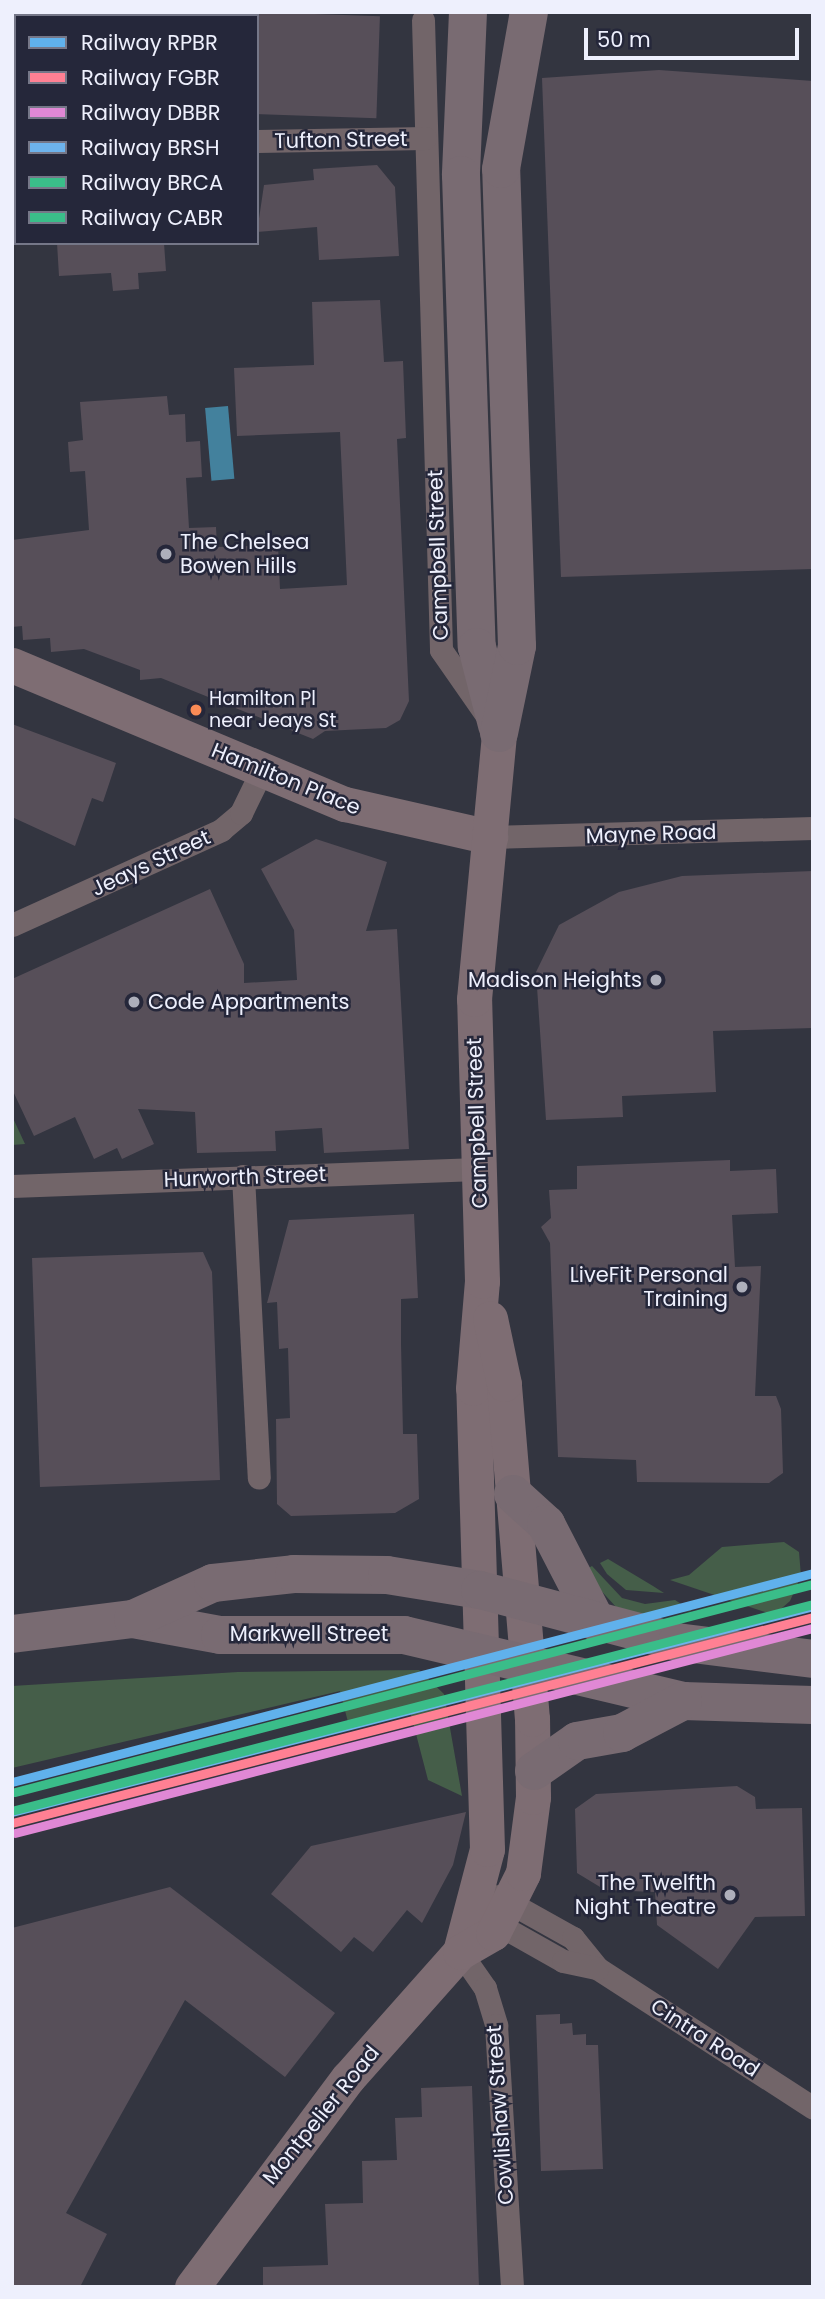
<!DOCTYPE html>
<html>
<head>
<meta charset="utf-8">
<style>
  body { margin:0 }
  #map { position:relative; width:825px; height:2299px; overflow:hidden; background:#333540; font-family:Poppins,sans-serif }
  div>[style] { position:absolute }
  .green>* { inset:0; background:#455e49 }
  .water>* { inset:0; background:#43819d; transform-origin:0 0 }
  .building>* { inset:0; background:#574f59; transform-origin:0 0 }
  .street>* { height:23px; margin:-11.5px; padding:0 11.5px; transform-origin:11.5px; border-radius:11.5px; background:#726569 }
  .primary>* { height:35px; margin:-17.5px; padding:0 17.5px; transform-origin:17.5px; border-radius:17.5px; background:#7e6d73 }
  .highway>* { height:38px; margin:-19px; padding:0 19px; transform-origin:19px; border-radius:19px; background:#796b72 }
  .rail-1>* { height:9px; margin:-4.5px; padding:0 4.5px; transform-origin:4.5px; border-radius:4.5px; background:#60b1ec }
  .rail-2>* { height:9px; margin:-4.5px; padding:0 4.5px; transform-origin:4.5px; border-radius:4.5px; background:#ff8093 }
  .rail-3>* { height:9px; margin:-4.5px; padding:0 4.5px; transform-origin:4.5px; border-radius:4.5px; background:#e088d5 }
  .rail-4>* { height:9px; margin:-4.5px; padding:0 4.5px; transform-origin:4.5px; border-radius:4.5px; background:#6db3ec }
  .rail-5>* { height:9px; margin:-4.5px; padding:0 4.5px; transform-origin:4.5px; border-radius:4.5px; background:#3abd89 }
  .rail-6>* { height:9px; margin:-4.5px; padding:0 4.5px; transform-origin:4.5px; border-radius:4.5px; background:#3abd89 }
  .dots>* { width:19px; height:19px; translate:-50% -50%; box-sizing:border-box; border:4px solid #25273a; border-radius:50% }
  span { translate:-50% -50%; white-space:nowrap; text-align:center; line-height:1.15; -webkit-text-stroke:5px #25273a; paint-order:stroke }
  .bus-label { font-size:19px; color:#eef0fd }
  .left { translate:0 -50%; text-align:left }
  .street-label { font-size:21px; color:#eef0fd }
  .poi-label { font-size:21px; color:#eef0fd }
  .right { translate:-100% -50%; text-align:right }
  .frame { position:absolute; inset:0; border:14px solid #eef0fd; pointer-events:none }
  .legend { position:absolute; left:14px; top:14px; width:245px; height:231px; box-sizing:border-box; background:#25273a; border:2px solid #757788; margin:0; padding:9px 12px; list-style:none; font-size:21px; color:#eef0fd }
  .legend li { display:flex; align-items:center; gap:14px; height:35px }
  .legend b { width:35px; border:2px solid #757788 }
  .scale { position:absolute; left:584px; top:28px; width:215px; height:32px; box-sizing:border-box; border:4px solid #eef0fd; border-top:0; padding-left:9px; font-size:21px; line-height:24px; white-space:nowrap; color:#eef0fd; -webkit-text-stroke:5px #25273a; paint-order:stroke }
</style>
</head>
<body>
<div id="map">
  <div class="green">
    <div style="clip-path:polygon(12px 1116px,25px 1144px,12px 1145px)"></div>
    <div style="clip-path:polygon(784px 1542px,799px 1552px,801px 1576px,790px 1601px,774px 1615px,670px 1580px,689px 1575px,722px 1547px)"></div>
    <div style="clip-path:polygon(608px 1559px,653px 1586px,664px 1593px,626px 1590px,607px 1574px,600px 1563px)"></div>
    <div style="clip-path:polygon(592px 1566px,622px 1598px,645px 1604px,675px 1600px,692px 1611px,644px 1615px,617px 1608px,583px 1571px)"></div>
    <div style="clip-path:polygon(419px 1670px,444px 1694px,462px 1796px,428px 1780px,410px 1711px,349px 1726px,340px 1691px,12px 1768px,12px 1686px,238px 1672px)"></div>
  </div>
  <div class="water">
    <div style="left:228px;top:406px;width:73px;height:23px;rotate:85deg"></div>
  </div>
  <div class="building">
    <div style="left:258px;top:12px;width:122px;height:102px;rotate:2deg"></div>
    <div style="clip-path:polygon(659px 70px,813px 81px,813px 569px,561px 577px,542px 78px)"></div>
    <div style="clip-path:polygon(377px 165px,395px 187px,399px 256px,319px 260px,317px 227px,257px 232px,264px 185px,314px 180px,313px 169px)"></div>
    <div style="clip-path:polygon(57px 243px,164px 243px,166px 271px,138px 273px,139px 289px,113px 291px,111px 273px,59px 276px)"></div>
    <div style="clip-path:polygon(380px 300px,384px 362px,403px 361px,406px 438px,397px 439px,409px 701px,400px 720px,386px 728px,325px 731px,313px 739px,161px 678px,140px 680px,140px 670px,84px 649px,51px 652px,50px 638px,23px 640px,22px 626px,12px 627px,12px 540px,89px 530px,85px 471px,70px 472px,68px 442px,83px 440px,80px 402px,167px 396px,169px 415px,185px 414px,186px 442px,200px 441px,202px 477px,186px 478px,189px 528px,216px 527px,217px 547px,278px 545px,280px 589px,347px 585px,340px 432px,237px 436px,234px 368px,314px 365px,312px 302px)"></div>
    <div style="clip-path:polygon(12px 724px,116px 763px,103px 802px,92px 798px,75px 846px,12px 817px)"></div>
    <div style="clip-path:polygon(316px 839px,387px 862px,366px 931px,397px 929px,409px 1149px,324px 1153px,322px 1128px,275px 1131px,276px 1151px,197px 1153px,195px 1112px,138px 1109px,154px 1144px,122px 1159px,117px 1148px,94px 1159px,75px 1117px,34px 1136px,12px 1089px,12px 979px,210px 889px,244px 964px,244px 983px,297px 980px,294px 930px,261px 869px)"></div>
    <div style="clip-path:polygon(813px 871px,813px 1028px,713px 1031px,716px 1092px,622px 1096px,623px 1117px,546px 1120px,536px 972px,559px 925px,619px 892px,682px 876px)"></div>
    <div style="clip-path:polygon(730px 1160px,730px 1171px,776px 1169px,778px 1213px,732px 1215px,735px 1267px,761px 1266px,755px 1396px,776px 1396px,781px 1409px,783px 1473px,769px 1483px,637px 1482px,636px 1460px,558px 1457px,550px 1243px,541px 1227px,551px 1218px,549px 1190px,577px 1189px,577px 1166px)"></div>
    <div style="clip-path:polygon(414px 1214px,418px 1298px,401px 1299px,401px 1343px,403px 1434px,417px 1434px,419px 1499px,395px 1513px,291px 1516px,277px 1504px,276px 1419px,290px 1418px,288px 1348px,279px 1349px,277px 1302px,267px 1303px,289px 1220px)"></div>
    <div style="clip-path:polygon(203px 1252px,212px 1272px,220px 1480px,40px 1487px,32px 1258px)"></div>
    <div style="clip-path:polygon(737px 1786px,755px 1797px,756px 1809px,802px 1808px,805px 1916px,755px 1917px,718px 1969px,657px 1925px,655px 1892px,605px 1890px,577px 1873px,575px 1809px,596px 1794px)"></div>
    <div style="clip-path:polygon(466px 1812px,453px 1865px,422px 1923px,407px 1910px,373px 1952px,354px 1937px,341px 1952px,271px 1894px,311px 1846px)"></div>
    <div style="clip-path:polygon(170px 1887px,335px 2013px,285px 2077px,185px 2000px,66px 2213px,107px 2234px,80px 2287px,12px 2287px,12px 1928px)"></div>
    <div style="clip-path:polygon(560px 2014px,560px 2024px,572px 2023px,573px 2035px,586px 2034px,586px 2045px,598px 2045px,603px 2169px,541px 2171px,536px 2015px)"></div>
    <div style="clip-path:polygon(472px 2086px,479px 2287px,263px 2287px,263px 2267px,328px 2265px,325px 2204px,363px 2203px,362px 2161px,397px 2160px,395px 2118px,422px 2117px,421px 2088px)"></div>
  </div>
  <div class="street">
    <div style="left:423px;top:20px;width:630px;rotate:88.36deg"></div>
    <div style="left:441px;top:650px;width:77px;rotate:55.1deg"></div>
    <div style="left:257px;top:141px;width:168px;rotate:-1deg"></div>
    <div style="left:12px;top:150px;width:4px"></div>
    <div style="left:490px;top:837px;width:323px;rotate:-1.6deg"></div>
    <div style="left:12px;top:925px;width:230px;rotate:-24.4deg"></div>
    <div style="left:221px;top:830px;width:26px;rotate:-40deg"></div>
    <div style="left:241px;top:813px;width:48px;rotate:-64deg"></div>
    <div style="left:243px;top:1176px;width:302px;rotate:87deg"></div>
    <div style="left:12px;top:1186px;width:466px;rotate:-2.1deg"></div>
    <div style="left:498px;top:1896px;width:86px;rotate:29.2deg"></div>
    <div style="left:573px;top:1938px;width:38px;rotate:51deg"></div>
    <div style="left:597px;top:1968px;width:257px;rotate:32.9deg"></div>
    <div style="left:487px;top:1918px;width:87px;rotate:29.5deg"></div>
    <div style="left:563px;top:1961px;width:35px;rotate:12deg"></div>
    <div style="left:460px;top:1952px;width:44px;rotate:55.2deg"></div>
    <div style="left:485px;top:1988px;width:39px;rotate:73deg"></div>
    <div style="left:496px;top:2025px;width:262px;rotate:86.5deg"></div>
  </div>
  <div class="primary">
    <div style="left:12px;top:665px;width:361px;rotate:22.7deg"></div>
    <div style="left:345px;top:804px;width:149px;rotate:12.8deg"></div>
    <div style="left:460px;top:1952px;width:106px;rotate:-75.3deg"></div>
    <div style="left:487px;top:1849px;width:461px;rotate:-91.7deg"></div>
    <div style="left:473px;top:1388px;width:107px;rotate:-85.2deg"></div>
    <div style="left:482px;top:1281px;width:282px;rotate:-91.6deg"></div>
    <div style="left:474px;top:999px;width:267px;rotate:-84.6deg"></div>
    <div style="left:192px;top:2287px;width:261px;rotate:-53.3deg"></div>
    <div style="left:348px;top:2078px;width:169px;rotate:-48.4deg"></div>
    <div style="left:460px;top:1952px;width:38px;rotate:-30deg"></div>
    <div style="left:493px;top:1933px;width:67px;rotate:-63.4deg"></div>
    <div style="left:523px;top:1873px;width:77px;rotate:-82.5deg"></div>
    <div style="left:533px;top:1797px;width:78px;rotate:-90.7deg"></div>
    <div style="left:532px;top:1719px;width:336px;rotate:-94.8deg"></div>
    <div style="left:504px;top:1384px;width:67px;rotate:-102deg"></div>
  </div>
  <div class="highway">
    <div style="left:468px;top:12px;width:163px;rotate:92.5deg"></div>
    <div style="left:461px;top:175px;width:472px;rotate:88.1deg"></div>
    <div style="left:477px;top:647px;width:81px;rotate:75.6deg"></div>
    <div style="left:499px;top:733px;width:89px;rotate:-78.3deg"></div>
    <div style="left:517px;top:646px;width:477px;rotate:-91.9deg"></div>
    <div style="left:501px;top:169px;width:159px;rotate:-79.9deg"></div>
    <div style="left:513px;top:1494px;width:45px;rotate:42.3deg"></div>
    <div style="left:546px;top:1524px;width:111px;rotate:62.7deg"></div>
    <div style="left:133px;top:1619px;width:88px;rotate:10.4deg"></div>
    <div style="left:220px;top:1635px;width:184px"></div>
    <div style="left:404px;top:1635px;width:287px;rotate:13.3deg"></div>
    <div style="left:683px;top:1701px;width:130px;rotate:1.8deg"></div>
    <div style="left:12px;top:1634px;width:122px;rotate:-7.1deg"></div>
    <div style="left:133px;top:1619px;width:88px;rotate:-24.2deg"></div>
    <div style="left:213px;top:1583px;width:81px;rotate:-6.3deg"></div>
    <div style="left:294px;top:1574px;width:93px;rotate:0.6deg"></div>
    <div style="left:387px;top:1575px;width:94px;rotate:9.2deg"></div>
    <div style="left:480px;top:1590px;width:204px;rotate:14.8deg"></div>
    <div style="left:677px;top:1642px;width:137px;rotate:7.1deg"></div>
    <div style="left:534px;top:1771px;width:52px;rotate:-34.9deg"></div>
    <div style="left:577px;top:1741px;width:46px;rotate:-10.1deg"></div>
    <div style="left:622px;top:1733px;width:69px;rotate:-27.7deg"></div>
  </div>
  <div class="rail-1">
    <div style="left:12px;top:1782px;width:828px;rotate:-14.62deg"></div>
  </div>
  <div class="rail-2">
    <div style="left:12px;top:1823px;width:827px;rotate:-14.42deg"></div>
  </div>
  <div class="rail-3">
    <div style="left:15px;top:1833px;width:824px;rotate:-14.41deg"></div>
  </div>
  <div class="rail-4">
    <div style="left:12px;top:1812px;width:824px;rotate:-14.41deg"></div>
  </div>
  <div class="rail-5">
    <div style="left:15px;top:1792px;width:825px;rotate:-14.61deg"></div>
  </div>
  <div class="rail-6">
    <div style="left:15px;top:1810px;width:824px;rotate:-14.47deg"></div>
  </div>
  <div class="dots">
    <div style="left:166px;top:554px;background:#adafbb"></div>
    <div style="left:196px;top:710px;background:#f98a56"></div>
    <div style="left:656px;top:980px;background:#adafbb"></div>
    <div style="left:134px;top:1002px;background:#adafbb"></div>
    <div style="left:742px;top:1287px;background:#adafbb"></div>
    <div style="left:730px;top:1895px;background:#adafbb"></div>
  </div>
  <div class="bus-label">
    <span class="left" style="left:209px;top:710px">Hamilton Pl<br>near Jeays St</span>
  </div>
  <div class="street-label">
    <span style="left:341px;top:140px;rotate:-1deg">Tufton Street</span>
    <span style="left:438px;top:555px;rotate:-92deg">Campbell Street</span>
    <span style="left:286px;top:779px;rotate:22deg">Hamilton Place</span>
    <span style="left:651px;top:834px;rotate:-2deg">Mayne Road</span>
    <span style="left:151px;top:863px;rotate:-25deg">Jeays Street</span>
    <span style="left:477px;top:1123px;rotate:-92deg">Campbell Street</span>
    <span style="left:245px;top:1177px;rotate:-2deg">Hurworth Street</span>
    <span style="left:309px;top:1634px">Markwell Street</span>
    <span style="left:705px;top:2038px;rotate:33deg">Cintra Road</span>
    <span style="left:321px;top:2115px;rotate:-51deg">Montpelier Road</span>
    <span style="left:500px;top:2115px;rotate:-94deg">Cowlishaw Street</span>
  </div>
  <div class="poi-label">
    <span class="left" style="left:180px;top:554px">The Chelsea<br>Bowen Hills</span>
    <span class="right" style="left:642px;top:980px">Madison Heights</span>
    <span class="left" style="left:148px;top:1002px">Code Appartments</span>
    <span class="right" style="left:728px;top:1287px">LiveFit Personal<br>Training</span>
    <span class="right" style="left:716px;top:1895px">The Twelfth<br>Night Theatre</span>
  </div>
  <div class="frame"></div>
  <ul class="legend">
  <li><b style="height:9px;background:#60b1ec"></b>Railway RPBR</li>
  <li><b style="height:9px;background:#ff8093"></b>Railway FGBR</li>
  <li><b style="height:9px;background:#e088d5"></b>Railway DBBR</li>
  <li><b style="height:9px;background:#6db3ec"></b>Railway BRSH</li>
  <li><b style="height:9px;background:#3abd89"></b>Railway BRCA</li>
  <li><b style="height:9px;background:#3abd89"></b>Railway CABR</li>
  </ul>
  <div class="scale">50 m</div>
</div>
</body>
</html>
